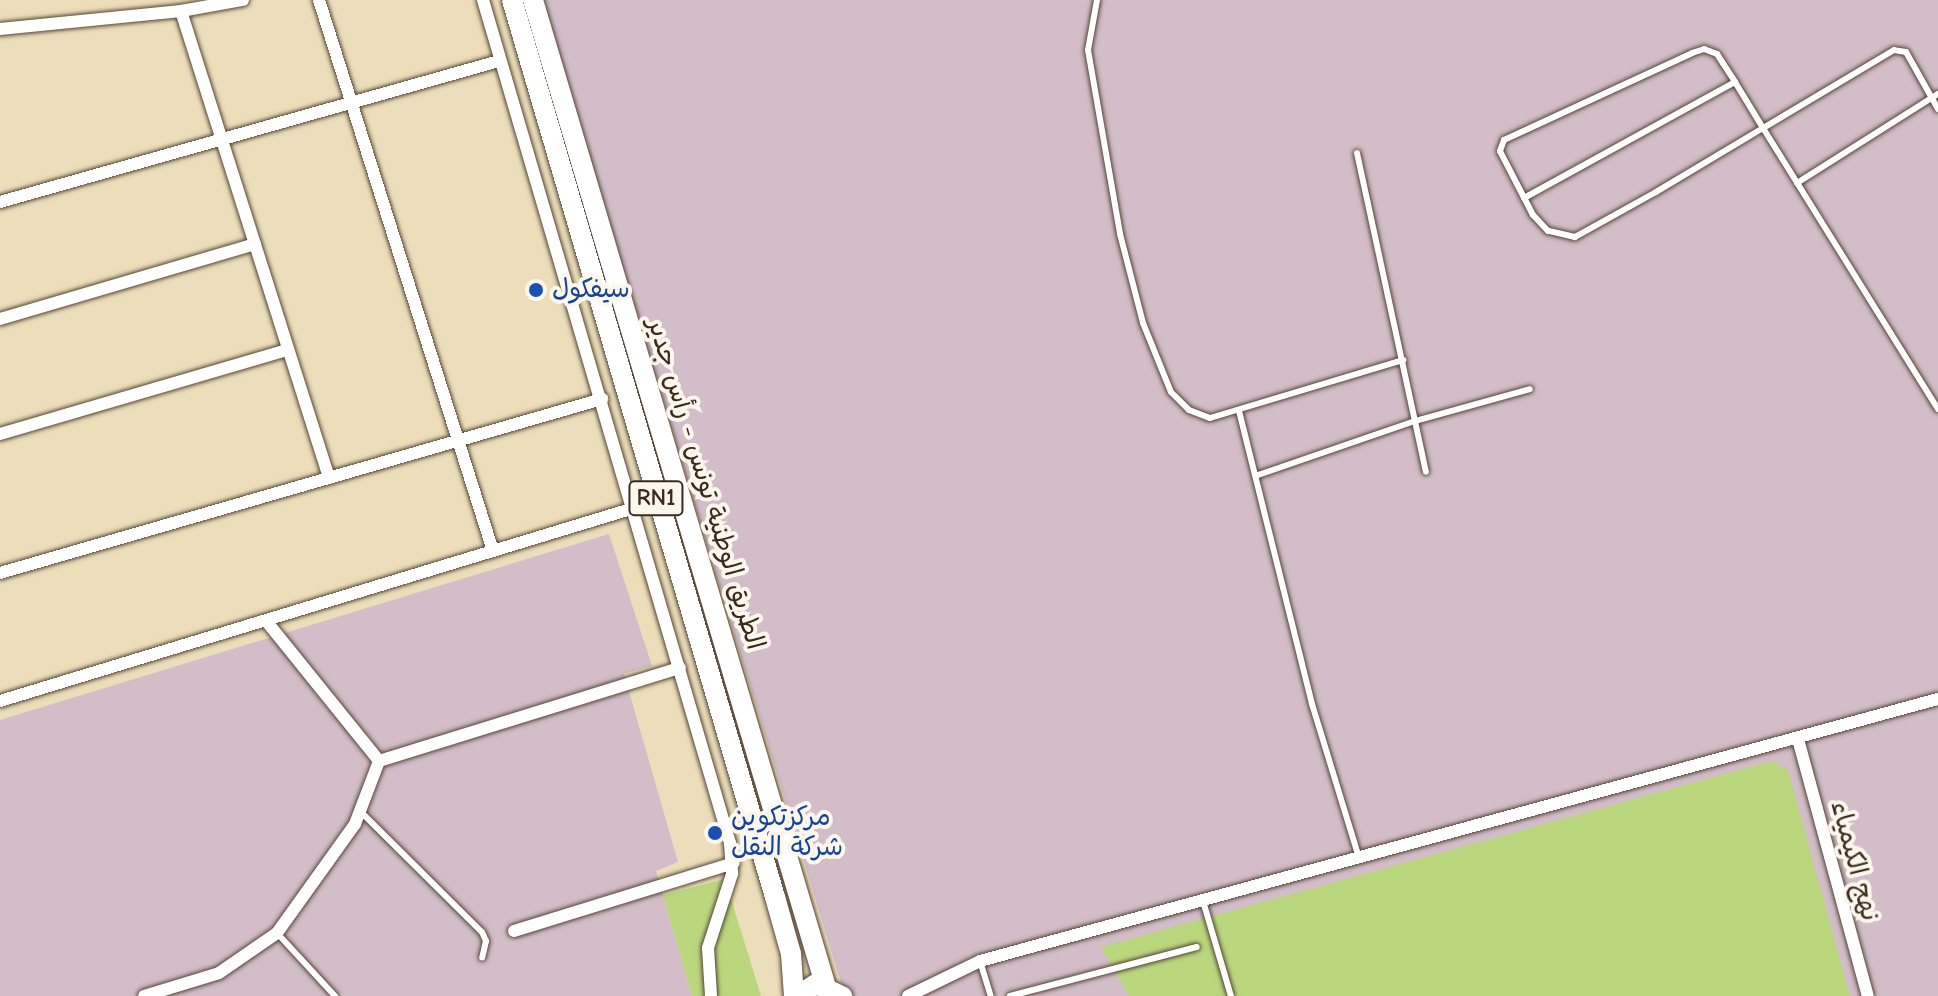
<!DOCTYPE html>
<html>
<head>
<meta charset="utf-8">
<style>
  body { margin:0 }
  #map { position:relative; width:1938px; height:996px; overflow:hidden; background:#ecdeba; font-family:"Comic Neue","Playpen Sans Arabic",sans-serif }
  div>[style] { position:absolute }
  .industrial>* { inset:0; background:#d2bdc8 }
  .green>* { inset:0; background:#bad77e }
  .roads { filter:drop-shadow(0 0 2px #564535) drop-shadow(0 0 2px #564535) }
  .service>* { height:6px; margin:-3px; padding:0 3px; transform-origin:3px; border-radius:3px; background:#fff }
  .minor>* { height:12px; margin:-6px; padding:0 6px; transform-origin:6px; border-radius:6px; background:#fff }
  .primary>* { height:20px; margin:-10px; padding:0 10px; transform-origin:10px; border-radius:10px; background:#fff }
  .dots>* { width:22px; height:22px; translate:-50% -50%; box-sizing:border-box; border:4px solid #fbf7ec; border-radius:50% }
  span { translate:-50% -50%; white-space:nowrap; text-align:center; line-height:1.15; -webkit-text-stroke:8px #fbf7ec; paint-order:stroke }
  .shield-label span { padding:2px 6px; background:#fbf7ec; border:2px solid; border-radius:6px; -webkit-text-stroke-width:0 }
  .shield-label { font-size:24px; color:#3b2a1e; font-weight:700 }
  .transit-label { font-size:26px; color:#164399 }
  .left { translate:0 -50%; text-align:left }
  .street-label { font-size:26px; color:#3b2a1e }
</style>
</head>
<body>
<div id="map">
  <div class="industrial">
    <div style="clip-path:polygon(541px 0,1938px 0,1938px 996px,845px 996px)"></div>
    <div style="clip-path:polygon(609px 534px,652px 666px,624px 674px,678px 862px,656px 871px,692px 996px,0 996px,0 720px)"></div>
  </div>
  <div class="green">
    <div style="clip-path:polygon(1772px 761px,1788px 770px,1850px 996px,1129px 996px,1101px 947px)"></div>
    <div style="clip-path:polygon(725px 879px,761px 996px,692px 996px,663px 895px)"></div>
  </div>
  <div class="roads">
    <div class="service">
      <div style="left:1097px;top:0;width:51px;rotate:100.2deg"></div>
      <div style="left:1088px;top:50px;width:187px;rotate:80.1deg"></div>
      <div style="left:1120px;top:234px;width:92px;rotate:75.5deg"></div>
      <div style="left:1143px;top:323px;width:74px;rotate:67.9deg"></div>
      <div style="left:1171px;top:392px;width:25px;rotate:45deg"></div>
      <div style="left:1189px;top:410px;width:22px;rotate:21deg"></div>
      <div style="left:1210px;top:418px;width:202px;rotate:-16.7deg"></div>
      <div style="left:1938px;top:109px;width:65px;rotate:-119.3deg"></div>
      <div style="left:1906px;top:52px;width:12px;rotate:-171deg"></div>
      <div style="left:1894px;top:50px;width:152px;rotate:149.2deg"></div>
      <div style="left:1763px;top:128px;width:125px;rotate:149.1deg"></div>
      <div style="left:1656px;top:192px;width:93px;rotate:150.9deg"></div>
      <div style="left:1575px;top:237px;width:28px;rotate:-167deg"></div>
      <div style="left:1548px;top:231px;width:22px;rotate:-133deg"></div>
      <div style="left:1533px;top:215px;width:72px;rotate:-117.3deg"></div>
      <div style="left:1500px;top:151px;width:12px;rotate:-70deg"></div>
      <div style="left:1504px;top:140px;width:207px;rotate:-24.8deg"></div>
      <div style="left:1692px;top:53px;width:13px;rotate:-18deg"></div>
      <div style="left:1704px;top:49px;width:14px;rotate:21deg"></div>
      <div style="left:1717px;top:54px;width:33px;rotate:57deg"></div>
      <div style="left:1735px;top:82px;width:54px;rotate:58.7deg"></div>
      <div style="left:1763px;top:128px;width:331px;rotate:58.1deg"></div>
      <div style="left:1357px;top:153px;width:326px;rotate:77.8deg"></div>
      <div style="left:1797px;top:183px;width:167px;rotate:-32.3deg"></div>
      <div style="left:1524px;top:198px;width:241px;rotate:-28.8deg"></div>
      <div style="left:1239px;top:411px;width:302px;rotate:76deg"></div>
      <div style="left:1312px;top:704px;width:157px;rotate:73deg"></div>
      <div style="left:1258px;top:475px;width:166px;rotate:-19deg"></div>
      <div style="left:1415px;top:421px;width:119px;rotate:-15.5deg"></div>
      <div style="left:361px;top:812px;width:170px;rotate:44.8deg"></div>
      <div style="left:482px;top:932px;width:10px;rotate:66deg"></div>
      <div style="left:486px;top:941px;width:17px;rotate:103deg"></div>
      <div style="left:1203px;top:901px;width:99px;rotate:73.6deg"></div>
      <div style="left:277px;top:933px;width:86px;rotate:47.4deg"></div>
      <div style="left:980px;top:961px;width:37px;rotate:73deg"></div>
      <div style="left:1010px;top:996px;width:193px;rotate:-14.7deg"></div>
    </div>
    <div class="minor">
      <div style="left:319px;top:0;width:578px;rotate:72.47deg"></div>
      <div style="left:483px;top:0;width:878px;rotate:73.67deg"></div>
      <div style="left:730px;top:843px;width:31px;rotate:86deg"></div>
      <div style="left:732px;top:874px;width:78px;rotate:108deg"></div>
      <div style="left:708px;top:948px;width:48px;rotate:86.4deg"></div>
      <div style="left:181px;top:11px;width:63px;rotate:-10.1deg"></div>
      <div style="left:0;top:29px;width:182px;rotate:-5.7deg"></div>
      <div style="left:181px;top:11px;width:490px;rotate:72.4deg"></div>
      <div style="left:0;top:202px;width:519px;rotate:-15.78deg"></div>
      <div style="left:0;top:319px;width:266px;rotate:-16.4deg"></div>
      <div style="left:0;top:434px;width:299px;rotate:-16.3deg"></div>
      <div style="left:0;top:573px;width:627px;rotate:-16.12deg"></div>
      <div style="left:267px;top:622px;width:179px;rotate:51.1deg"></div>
      <div style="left:0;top:701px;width:663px;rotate:-16.93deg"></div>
      <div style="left:1798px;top:739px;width:266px;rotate:74.8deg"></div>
      <div style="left:379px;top:761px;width:315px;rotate:-17.2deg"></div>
      <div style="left:514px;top:931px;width:230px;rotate:-17.2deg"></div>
      <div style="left:144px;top:996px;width:78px;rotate:-17deg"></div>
      <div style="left:219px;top:973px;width:70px;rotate:-34.6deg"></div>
      <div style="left:277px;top:933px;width:134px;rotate:-54.4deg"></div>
      <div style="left:355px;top:824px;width:67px;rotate:-69.1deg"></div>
      <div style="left:908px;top:996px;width:80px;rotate:-25.9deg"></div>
      <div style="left:980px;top:961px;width:993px;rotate:-15.3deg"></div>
    </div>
    <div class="primary">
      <div style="left:512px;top:0;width:935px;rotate:73.66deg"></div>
      <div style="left:775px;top:897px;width:59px;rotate:74.3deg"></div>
      <div style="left:791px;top:954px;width:42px;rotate:85.9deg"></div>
      <div style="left:533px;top:0;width:1026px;rotate:73.47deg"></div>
      <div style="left:797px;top:996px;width:22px;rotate:-32deg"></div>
      <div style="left:816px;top:984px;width:29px;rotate:25deg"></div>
    </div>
  </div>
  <div class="dots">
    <div style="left:536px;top:290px;background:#1a4fb4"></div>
    <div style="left:715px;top:833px;background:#1a4fb4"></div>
  </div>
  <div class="shield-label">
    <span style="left:656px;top:498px">RN1</span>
  </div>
  <div class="transit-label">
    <span class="left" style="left:552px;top:290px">سيفكول</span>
    <span class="left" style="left:731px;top:833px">مركزتكوين<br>شركة النقل</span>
  </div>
  <div class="street-label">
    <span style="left:705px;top:484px;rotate:73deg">الطريق الوطنية تونس - رأس جدير</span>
    <span style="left:1854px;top:861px;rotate:75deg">نهج الكيمياء</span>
  </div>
</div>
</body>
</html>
